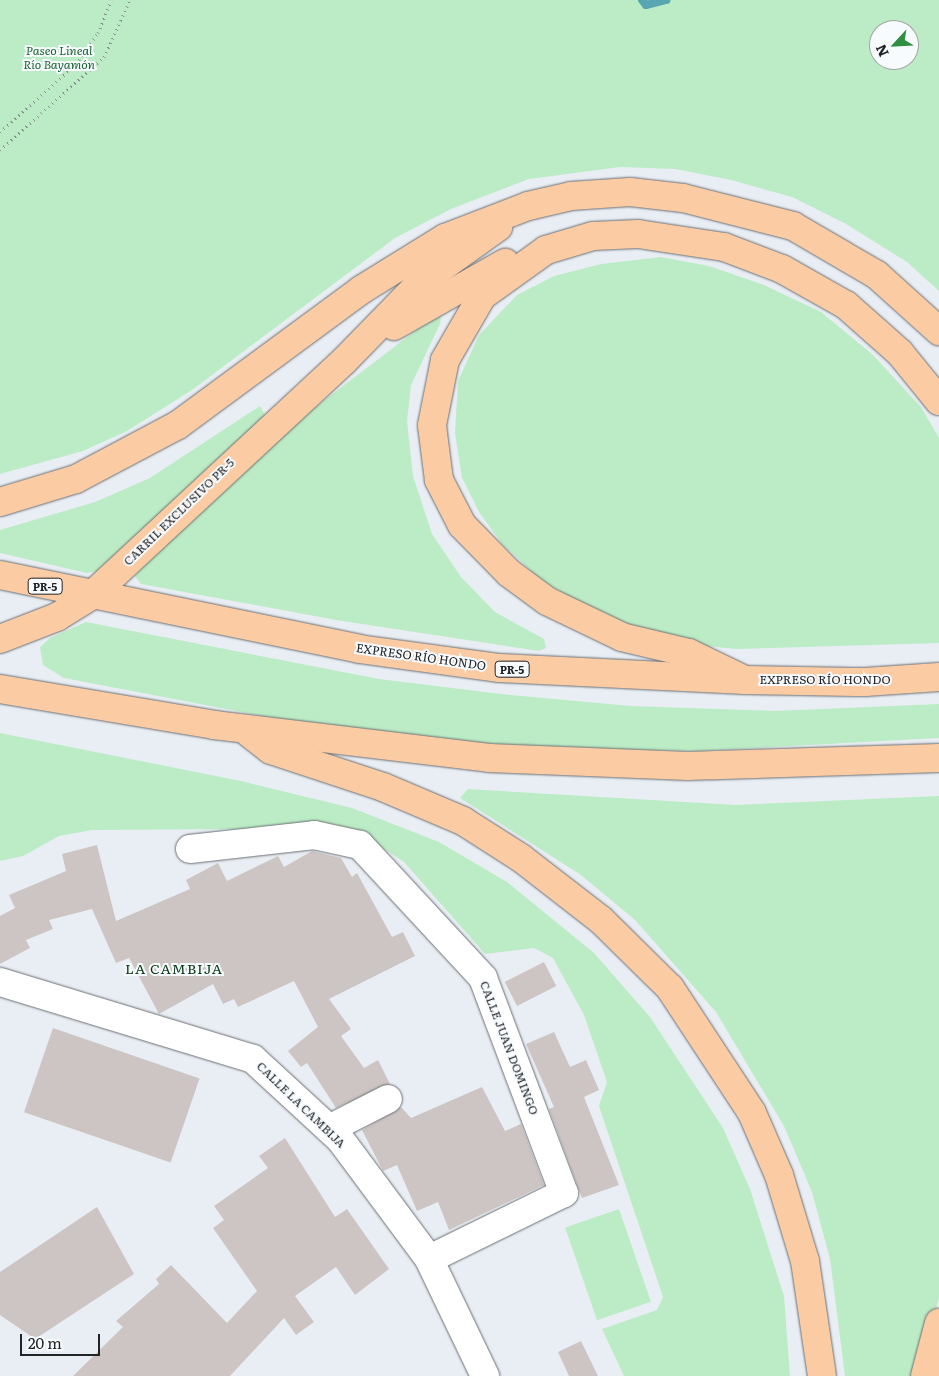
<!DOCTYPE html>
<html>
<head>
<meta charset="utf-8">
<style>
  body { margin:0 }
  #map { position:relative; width:939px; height:1376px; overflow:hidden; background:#e9eef4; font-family:Literata,serif }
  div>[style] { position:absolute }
  .green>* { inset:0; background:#bcecc5; transform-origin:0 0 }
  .stream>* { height:8px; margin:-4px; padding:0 4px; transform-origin:4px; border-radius:4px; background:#58a6b1 }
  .building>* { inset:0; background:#cdc5c4; transform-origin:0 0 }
  .path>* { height:3px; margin-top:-1.5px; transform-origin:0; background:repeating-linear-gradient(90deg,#8b8f93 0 1px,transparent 0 5px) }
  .roads { filter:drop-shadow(0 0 1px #6a6f73) drop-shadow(0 0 1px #6a6f73) }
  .street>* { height:28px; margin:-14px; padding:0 14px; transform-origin:14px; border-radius:14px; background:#fff }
  .highway>* { height:28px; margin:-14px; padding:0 14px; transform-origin:14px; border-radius:14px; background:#fbcba3 }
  span { translate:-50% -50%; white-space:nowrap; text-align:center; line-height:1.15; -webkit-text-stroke:4px #f8fbfe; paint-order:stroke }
  .shield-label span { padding:1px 4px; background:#f8fbfe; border:1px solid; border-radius:4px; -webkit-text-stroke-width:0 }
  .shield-label { font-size:11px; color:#212325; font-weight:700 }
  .park-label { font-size:12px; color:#1b6533; font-style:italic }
  .street-label { font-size:12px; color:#212325 }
  .neighbourhood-label { font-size:14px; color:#093914; letter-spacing:1px }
  .north { position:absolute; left:869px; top:20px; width:50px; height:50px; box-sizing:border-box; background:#f8fbfe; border:1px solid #a2a5a7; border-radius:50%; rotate:245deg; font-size:14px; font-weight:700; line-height:20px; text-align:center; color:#212325 }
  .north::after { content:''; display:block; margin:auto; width:18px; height:22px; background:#2f9043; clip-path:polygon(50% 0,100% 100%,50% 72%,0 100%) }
  .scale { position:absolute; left:20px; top:1334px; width:80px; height:22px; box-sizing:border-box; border:2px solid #212325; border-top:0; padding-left:6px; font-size:15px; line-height:18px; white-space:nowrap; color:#212325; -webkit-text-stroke:4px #f8fbfe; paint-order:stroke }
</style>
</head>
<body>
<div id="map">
  <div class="green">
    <div style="clip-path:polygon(evenodd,0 0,939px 0,939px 291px,907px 262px,846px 224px,792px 197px,731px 180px,675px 169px,620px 167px,529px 179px,451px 209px,395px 238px,192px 390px,127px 431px,83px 451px,0 474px,0 0,879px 30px,909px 30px,909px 60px,879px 60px,879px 30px)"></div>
    <div style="clip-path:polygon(661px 257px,709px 266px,764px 285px,821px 312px,872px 354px,921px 407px,939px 438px,939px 643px,736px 649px,678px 643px,584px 607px,539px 578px,502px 544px,479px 512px,462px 478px,455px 433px,458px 381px,479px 335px,517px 295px,554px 276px,601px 264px)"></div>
    <div style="clip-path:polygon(436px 315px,441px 317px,440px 324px,411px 385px,407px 421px,413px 476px,432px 534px,461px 577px,495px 612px,544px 639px,546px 648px,539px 651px,336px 620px,141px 584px,135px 576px,142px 567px,288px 428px)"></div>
    <div style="clip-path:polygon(260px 406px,265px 415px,103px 570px,87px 573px,0 553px,0 530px,95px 502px,150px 478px)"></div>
    <div style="clip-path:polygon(86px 622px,379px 679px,501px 694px,631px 706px,775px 711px,939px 704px,939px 738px,699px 751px,590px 749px,457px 742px,294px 722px,64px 678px,43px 665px,40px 647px,50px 638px)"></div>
    <div style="clip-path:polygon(0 733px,241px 781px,352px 808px,439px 842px,507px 882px,594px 953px,650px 1017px,723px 1128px,750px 1189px,784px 1296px,790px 1376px,624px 1376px,602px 1329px,657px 1310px,663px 1297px,599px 1106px,607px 1082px,584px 1015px,553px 958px,534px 948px,485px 954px,404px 862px,378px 845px,248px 829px,92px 830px,59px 836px,23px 856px,0 861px)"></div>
    <div style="clip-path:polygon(468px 789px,736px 805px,939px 796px,939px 1298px,916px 1376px,845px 1376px,830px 1259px,812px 1192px,784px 1126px,716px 1012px,635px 920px,581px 875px,460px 798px)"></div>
    <div style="left:619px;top:1209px;width:98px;height:57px;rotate:71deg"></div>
  </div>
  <div class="stream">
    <div style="left:642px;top:0;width:6px;rotate:51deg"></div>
    <div style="left:646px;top:5px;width:21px;rotate:-14deg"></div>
  </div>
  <div class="building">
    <div style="clip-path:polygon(97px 845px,116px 921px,190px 889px,186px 880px,218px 863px,227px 881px,278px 856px,284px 867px,312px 851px,341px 858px,352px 877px,357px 873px,392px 937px,403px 932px,415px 956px,329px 999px,351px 1029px,341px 1036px,364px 1068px,378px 1060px,390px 1084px,336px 1108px,307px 1063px,301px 1067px,288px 1051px,318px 1027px,294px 981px,238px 1007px,234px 999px,223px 1004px,213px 984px,159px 1014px,129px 958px,116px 963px,92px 909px,49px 920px,53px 929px,26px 940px,30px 948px,0 964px,0 916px,15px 908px,9px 895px,66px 871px,62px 854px)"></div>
    <div style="left:544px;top:962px;width:27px;height:44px;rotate:63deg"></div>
    <div style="left:53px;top:1028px;width:155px;height:89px;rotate:19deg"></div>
    <div style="clip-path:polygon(554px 1032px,570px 1067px,586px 1060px,599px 1090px,584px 1097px,619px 1185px,582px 1198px,549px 1109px,554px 1107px,526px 1044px)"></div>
    <div style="clip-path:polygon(482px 1087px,505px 1131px,521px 1124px,544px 1185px,449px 1230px,438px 1202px,417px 1211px,397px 1165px,383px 1171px,362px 1130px,401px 1107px,411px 1118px)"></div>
    <div style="clip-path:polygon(285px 1138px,335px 1217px,347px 1209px,389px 1269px,355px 1295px,336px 1267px,295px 1296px,314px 1322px,296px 1335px,284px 1318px,230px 1376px,73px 1376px,123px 1327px,116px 1321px,159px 1284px,156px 1279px,171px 1265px,227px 1323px,257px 1291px,213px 1228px,224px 1220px,214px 1206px,268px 1168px,259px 1156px)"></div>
    <div style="clip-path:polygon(97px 1207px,134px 1274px,35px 1339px,0 1315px,0 1272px)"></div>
    <div style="clip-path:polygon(581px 1341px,598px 1376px,569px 1376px,558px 1352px)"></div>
  </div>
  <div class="path">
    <div style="left:0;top:132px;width:102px;rotate:-41.8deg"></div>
    <div style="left:76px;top:64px;width:38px;rotate:-55deg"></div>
    <div style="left:98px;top:33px;width:35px;rotate:-68deg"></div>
    <div style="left:0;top:150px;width:140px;rotate:-41.8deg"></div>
    <div style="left:104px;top:57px;width:63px;rotate:-65.5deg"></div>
  </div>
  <div class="roads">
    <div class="street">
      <div style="left:190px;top:849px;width:125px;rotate:-6.4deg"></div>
      <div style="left:314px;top:835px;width:47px;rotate:12.3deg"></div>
      <div style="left:360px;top:845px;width:181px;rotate:47.2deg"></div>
      <div style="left:483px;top:978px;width:230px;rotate:69.4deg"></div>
      <div style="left:564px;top:1193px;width:150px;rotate:153.9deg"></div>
      <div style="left:0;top:982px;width:264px;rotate:16.9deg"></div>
      <div style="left:253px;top:1059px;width:118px;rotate:42.6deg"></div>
      <div style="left:340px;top:1139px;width:149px;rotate:53.4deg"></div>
      <div style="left:429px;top:1259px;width:130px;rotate:64.4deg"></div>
      <div style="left:329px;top:1129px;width:66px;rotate:-27deg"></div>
    </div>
    <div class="highway">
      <div style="left:394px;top:326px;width:128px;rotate:-29.6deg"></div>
      <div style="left:0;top:502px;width:79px;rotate:-16.8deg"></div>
      <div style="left:76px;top:479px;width:115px;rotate:-27.9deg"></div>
      <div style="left:178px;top:425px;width:227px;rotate:-36.4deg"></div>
      <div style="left:361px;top:290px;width:99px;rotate:-31.8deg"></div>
      <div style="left:445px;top:238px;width:89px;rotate:-21.1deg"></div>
      <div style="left:528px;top:206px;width:44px;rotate:-13.1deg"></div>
      <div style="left:571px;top:196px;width:59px;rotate:-3.9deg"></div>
      <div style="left:630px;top:192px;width:53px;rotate:6.5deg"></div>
      <div style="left:683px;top:198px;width:114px;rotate:14.3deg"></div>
      <div style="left:793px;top:226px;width:97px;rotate:30.3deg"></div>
      <div style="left:877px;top:275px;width:84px;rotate:42.1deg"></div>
      <div style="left:0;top:575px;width:367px;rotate:11.6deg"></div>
      <div style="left:359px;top:649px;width:142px;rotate:7.7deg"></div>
      <div style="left:500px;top:668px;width:245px;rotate:2.8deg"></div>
      <div style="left:745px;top:680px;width:120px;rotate:1deg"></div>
      <div style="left:865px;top:682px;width:74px;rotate:-3.9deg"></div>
      <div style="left:0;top:639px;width:61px;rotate:-21.1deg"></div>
      <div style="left:57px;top:617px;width:40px;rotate:-32deg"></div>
      <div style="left:91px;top:596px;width:345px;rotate:-42.9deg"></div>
      <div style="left:344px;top:361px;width:110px;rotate:-45.7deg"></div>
      <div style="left:421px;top:282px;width:95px;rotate:-35.5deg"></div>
      <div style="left:745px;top:680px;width:62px;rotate:-154.3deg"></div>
      <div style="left:689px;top:653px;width:69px;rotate:-166.6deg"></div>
      <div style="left:622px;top:637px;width:83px;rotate:-154.4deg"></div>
      <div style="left:547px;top:601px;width:47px;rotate:-143.6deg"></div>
      <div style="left:509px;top:573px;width:67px;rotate:-134.4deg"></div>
      <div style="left:462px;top:525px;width:51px;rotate:-117.1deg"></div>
      <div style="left:439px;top:480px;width:55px;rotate:-97.3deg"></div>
      <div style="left:432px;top:425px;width:66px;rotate:-78.7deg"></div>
      <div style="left:445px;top:360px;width:74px;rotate:-60deg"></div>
      <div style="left:482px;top:296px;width:79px;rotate:-35.7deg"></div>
      <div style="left:546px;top:250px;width:49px;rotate:-16.6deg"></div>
      <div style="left:593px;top:236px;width:45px;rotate:-2.5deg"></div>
      <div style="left:638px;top:234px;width:87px;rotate:8.6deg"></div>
      <div style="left:724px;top:247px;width:62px;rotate:20.8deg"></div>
      <div style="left:782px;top:269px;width:73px;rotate:29.4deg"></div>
      <div style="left:846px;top:305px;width:72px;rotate:41.6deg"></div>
      <div style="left:900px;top:353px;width:62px;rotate:50.9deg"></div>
      <div style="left:0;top:689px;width:217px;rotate:9.5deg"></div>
      <div style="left:214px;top:725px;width:277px;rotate:6.8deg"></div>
      <div style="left:489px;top:758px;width:199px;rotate:2.3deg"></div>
      <div style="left:688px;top:766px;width:251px;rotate:-1.8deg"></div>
      <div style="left:249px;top:733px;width:28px;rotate:38deg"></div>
      <div style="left:271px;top:750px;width:118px;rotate:18.3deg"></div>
      <div style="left:383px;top:787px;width:87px;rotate:23deg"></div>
      <div style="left:463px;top:821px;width:69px;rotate:32.5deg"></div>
      <div style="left:521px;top:858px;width:101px;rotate:37.8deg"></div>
      <div style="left:601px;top:920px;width:97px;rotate:44.6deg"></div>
      <div style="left:670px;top:988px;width:149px;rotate:56.7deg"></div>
      <div style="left:752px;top:1113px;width:68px;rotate:66.5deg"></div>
      <div style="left:779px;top:1175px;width:90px;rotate:73.2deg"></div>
      <div style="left:805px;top:1261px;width:116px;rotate:81.6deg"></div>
      <div style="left:925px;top:1376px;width:55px;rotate:-75.2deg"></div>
    </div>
  </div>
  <div class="shield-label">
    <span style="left:45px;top:586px">PR-5</span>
    <span style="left:512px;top:669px">PR-5</span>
  </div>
  <div class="park-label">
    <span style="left:59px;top:58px">Paseo Lineal<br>Río Bayamón</span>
  </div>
  <div class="street-label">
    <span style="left:179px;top:512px;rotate:-44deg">CARRIL EXCLUSIVO PR-5</span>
    <span style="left:421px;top:657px;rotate:8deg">EXPRESO RÍO HONDO</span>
    <span style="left:825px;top:680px">EXPRESO RÍO HONDO</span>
    <span style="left:509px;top:1048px;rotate:69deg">CALLE JUAN DOMINGO</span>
    <span style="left:301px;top:1105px;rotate:44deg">CALLE LA CAMBIJA</span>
  </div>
  <div class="neighbourhood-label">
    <span style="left:174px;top:968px">LA CAMBIJA</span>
  </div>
  <div class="north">N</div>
  <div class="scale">20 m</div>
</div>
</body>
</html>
